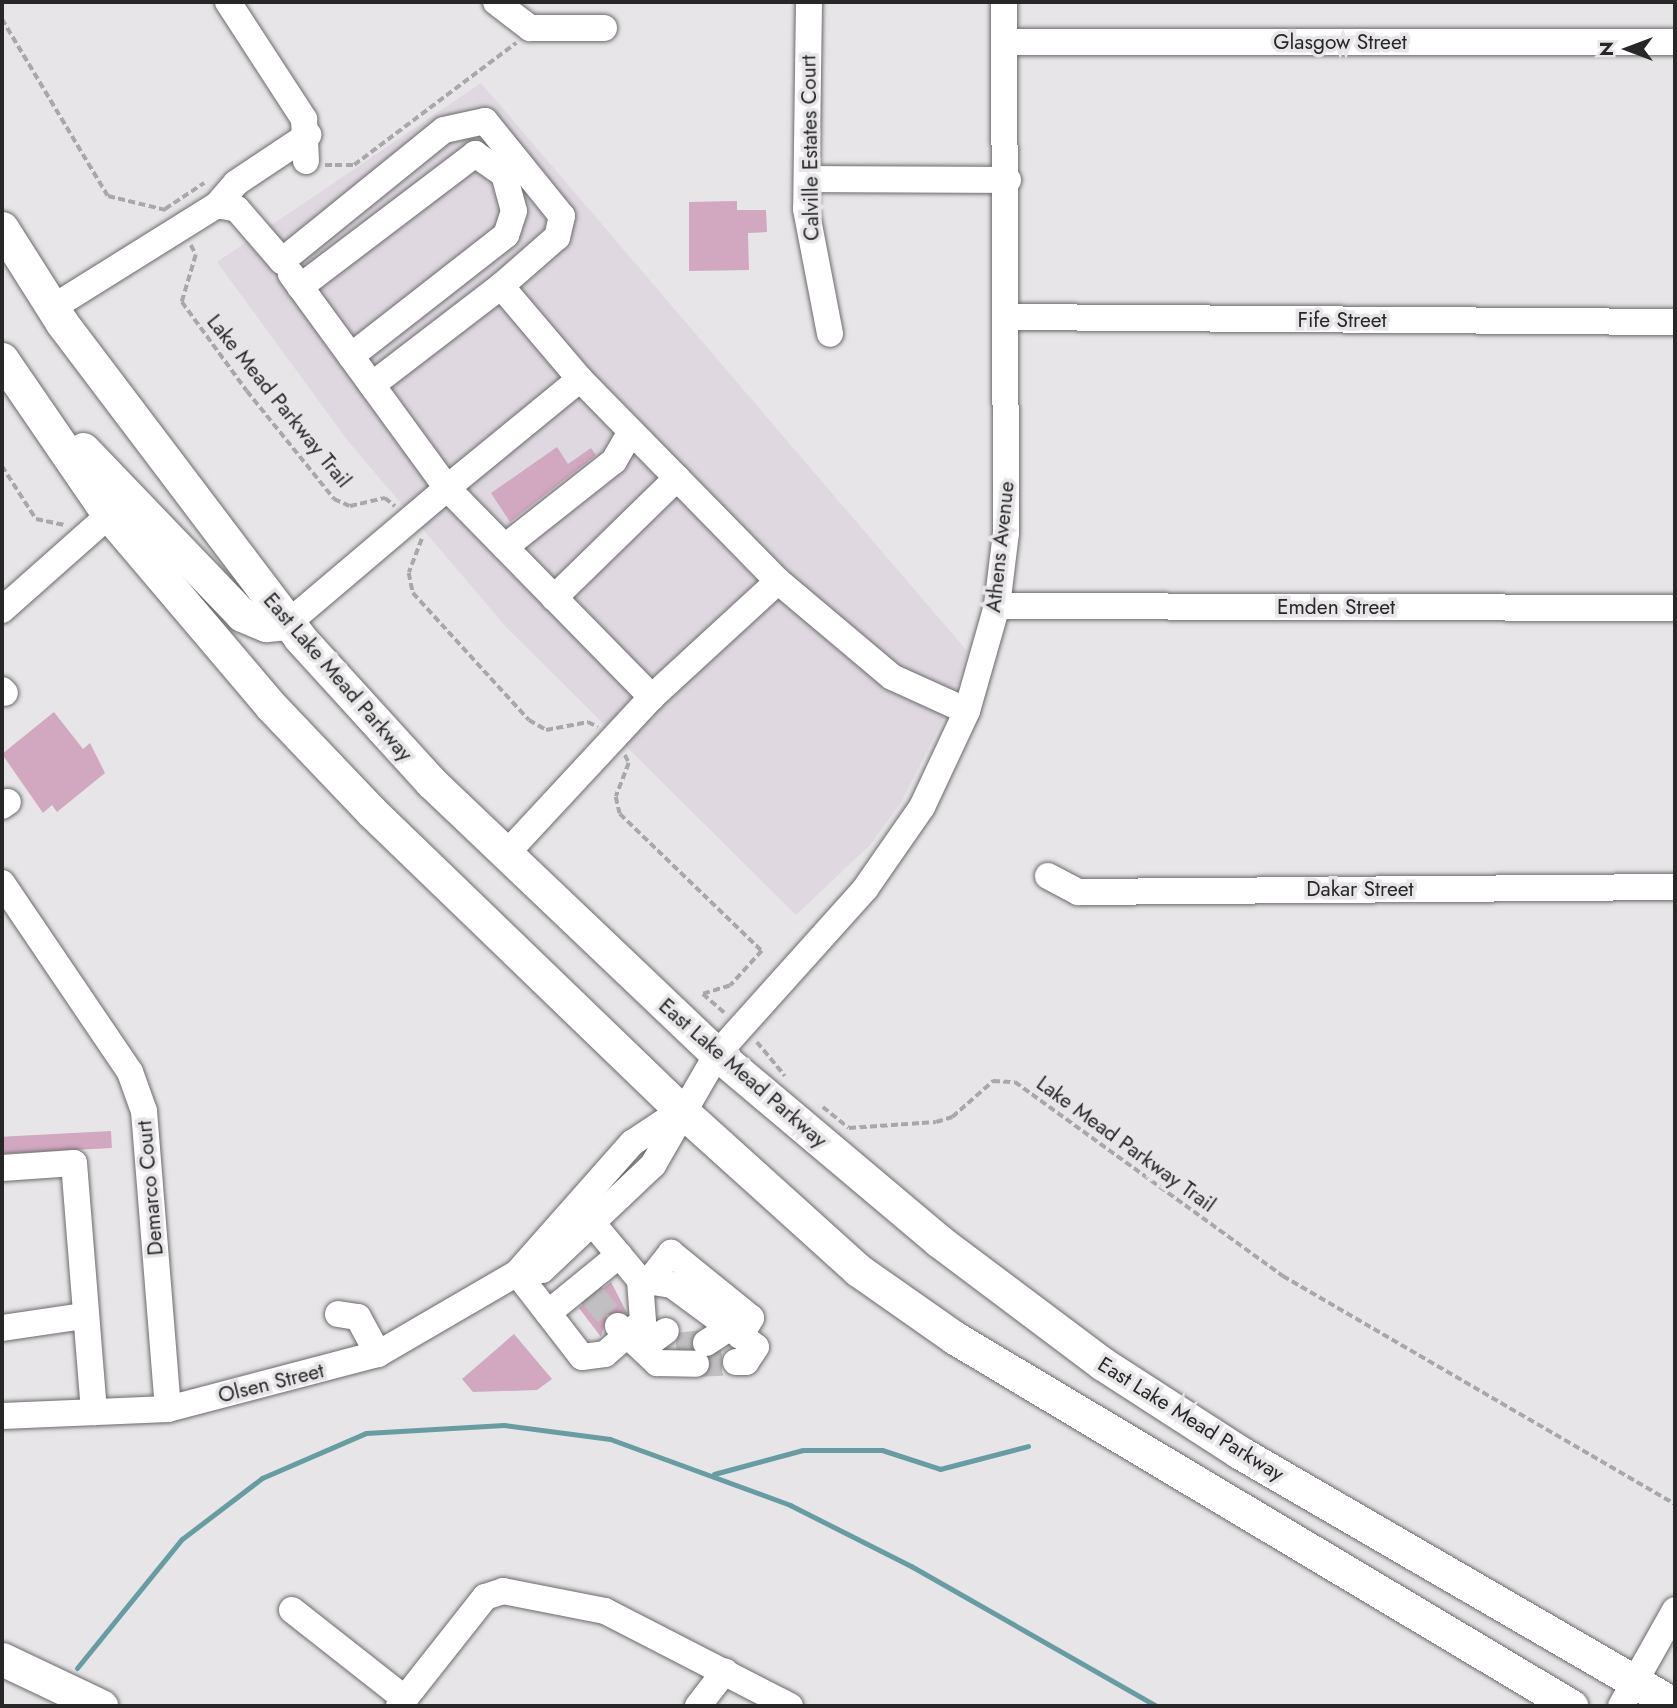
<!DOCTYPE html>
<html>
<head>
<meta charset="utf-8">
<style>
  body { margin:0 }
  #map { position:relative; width:1677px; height:1708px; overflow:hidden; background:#e7e5e7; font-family:Jost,sans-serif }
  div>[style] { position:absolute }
  .built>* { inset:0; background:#dfd8e1 }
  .stream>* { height:5px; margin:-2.5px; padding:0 2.5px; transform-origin:2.5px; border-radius:2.5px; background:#669da3 }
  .building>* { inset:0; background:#d1a8c0; transform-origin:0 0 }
  .minor-tunnel>* { height:26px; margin-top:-13px; transform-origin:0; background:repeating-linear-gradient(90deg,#c1bfc1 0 26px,transparent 0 39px) }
  .path>* { height:3.5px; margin-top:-1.75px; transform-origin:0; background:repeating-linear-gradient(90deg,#a8a7a9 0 7px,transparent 0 10.5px) }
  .roads { filter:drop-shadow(0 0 2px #6c6a6c) drop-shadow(0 0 2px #6c6a6c) }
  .minor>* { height:26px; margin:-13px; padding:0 13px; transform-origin:13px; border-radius:13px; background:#fff }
  .major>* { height:33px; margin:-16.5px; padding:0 16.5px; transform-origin:16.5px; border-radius:16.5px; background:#fff }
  span { translate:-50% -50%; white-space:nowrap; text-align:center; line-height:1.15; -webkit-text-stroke:7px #e7e5e7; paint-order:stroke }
  .street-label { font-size:21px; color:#272728 }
  .frame { position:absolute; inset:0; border:4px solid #272728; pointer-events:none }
  .north { position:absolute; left:1593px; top:14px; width:70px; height:70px; -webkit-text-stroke:5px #e7e5e7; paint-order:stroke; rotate:270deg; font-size:19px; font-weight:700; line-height:28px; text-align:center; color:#272728 }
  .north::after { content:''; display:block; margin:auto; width:24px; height:32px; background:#272728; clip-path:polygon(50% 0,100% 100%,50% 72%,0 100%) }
</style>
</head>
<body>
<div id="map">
  <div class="built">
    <div style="clip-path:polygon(481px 83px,967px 651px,951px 703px,902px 801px,870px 845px,796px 915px,506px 627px,348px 441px,217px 262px)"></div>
  </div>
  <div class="stream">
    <div style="left:714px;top:1474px;width:92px;rotate:-15.1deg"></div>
    <div style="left:803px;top:1450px;width:79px"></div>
    <div style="left:882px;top:1450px;width:61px;rotate:18.1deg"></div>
    <div style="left:940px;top:1469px;width:91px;rotate:-14.6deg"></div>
    <div style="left:77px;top:1668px;width:166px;rotate:-50.9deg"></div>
    <div style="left:182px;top:1539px;width:101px;rotate:-37.3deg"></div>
    <div style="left:262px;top:1478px;width:113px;rotate:-23.4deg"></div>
    <div style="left:366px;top:1433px;width:138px;rotate:-3.3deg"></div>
    <div style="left:504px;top:1425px;width:107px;rotate:7.5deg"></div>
    <div style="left:610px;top:1439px;width:192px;rotate:20.1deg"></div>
    <div style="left:790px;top:1505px;width:136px;rotate:26.8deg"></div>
    <div style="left:911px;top:1566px;width:282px;rotate:29.7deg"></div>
  </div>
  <div class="building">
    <div style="clip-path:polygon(737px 201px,737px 210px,766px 210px,767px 232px,748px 233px,749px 270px,689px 271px,689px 202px)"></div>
    <div style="clip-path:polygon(557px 447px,568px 464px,591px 448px,596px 455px,510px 522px,491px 493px)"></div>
    <div style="clip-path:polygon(54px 712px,83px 749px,90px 743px,105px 773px,57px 812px,52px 805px,43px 813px,2px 754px)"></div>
    <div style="left:111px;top:1131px;width:17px;height:109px;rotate:87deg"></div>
    <div style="clip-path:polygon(611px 1282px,627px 1313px,607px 1315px,601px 1337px,579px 1308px)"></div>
    <div style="clip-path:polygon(514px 1334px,552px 1379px,537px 1390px,473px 1392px,462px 1379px)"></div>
  </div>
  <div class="minor-tunnel">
    <div style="left:591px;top:1294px;width:42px;rotate:49.8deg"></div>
    <div style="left:676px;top:1346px;width:30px;rotate:-6deg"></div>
    <div style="left:696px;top:1364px;width:40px;rotate:-2.9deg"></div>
  </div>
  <div class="path">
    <div style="left:2px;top:19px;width:206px;rotate:59.1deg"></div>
    <div style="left:108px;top:196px;width:60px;rotate:13.6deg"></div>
    <div style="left:325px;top:165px;width:29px"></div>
    <div style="left:354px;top:165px;width:203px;rotate:-37deg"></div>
    <div style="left:165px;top:209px;width:47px;rotate:-33.7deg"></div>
    <div style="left:191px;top:245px;width:11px;rotate:63deg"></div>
    <div style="left:196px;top:255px;width:49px;rotate:106.6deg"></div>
    <div style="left:182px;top:302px;width:110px;rotate:53.9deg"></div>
    <div style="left:247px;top:391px;width:139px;rotate:51.1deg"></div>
    <div style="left:334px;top:499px;width:17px;rotate:24deg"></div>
    <div style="left:350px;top:506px;width:36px;rotate:-13deg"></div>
    <div style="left:385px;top:498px;width:13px;rotate:39deg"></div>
    <div style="left:2px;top:466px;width:63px;rotate:57.3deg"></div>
    <div style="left:36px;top:519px;width:29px;rotate:12deg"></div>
    <div style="left:422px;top:539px;width:36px;rotate:111deg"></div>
    <div style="left:409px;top:573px;width:20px;rotate:79deg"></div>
    <div style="left:413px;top:593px;width:172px;rotate:47.6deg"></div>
    <div style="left:529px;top:720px;width:20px;rotate:30deg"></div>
    <div style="left:546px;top:730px;width:43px;rotate:-10.8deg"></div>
    <div style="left:588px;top:722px;width:11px;rotate:27deg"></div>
    <div style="left:625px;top:755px;width:9px;rotate:63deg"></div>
    <div style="left:629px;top:763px;width:36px;rotate:111deg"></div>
    <div style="left:616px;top:797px;width:17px;rotate:77deg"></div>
    <div style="left:620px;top:814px;width:197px;rotate:44deg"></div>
    <div style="left:762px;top:951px;width:47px;rotate:132.4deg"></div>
    <div style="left:730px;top:986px;width:28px;rotate:163deg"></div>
    <div style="left:703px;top:994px;width:29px;rotate:41deg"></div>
    <div style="left:757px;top:1042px;width:44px;rotate:50.5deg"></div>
    <div style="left:823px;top:1107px;width:33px;rotate:39deg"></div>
    <div style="left:849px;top:1128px;width:87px;rotate:-3.9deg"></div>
    <div style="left:936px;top:1122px;width:17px;rotate:-17deg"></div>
    <div style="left:952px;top:1117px;width:55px;rotate:-41.3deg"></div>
    <div style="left:993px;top:1081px;width:22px;rotate:3deg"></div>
    <div style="left:1015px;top:1082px;width:331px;rotate:35.9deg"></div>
    <div style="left:1283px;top:1276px;width:453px;rotate:30.2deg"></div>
  </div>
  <div class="roads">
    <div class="minor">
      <div style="left:228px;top:2px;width:140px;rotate:57deg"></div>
      <div style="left:304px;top:119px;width:42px;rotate:87.3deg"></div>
      <div style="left:496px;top:2px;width:43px;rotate:37.4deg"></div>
      <div style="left:530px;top:28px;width:74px"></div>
      <div style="left:809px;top:2px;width:207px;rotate:90.8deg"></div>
      <div style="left:806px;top:209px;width:127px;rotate:79.1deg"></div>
      <div style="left:1005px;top:42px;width:670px"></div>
      <div style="left:807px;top:179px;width:201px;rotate:0.3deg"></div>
      <div style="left:217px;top:205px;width:29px;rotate:-49deg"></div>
      <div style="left:236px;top:183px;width:87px;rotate:-33.7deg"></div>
      <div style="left:300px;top:287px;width:220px;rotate:-37.2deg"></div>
      <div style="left:475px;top:154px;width:35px;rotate:35deg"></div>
      <div style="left:504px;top:174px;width:38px;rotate:75deg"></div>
      <div style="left:514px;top:211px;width:25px;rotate:108deg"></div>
      <div style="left:506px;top:235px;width:197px;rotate:142deg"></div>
      <div style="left:52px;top:308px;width:195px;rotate:-32deg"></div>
      <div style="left:217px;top:205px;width:20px;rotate:11deg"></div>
      <div style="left:237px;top:209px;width:69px;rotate:49.1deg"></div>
      <div style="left:282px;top:261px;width:208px;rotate:-39deg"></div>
      <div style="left:444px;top:130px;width:42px;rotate:-12.4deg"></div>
      <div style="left:485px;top:121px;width:122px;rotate:51deg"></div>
      <div style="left:562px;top:216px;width:22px;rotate:103deg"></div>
      <div style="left:557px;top:237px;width:74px;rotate:138.8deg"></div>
      <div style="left:501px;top:286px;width:122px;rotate:49.7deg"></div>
      <div style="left:580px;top:379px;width:283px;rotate:45.6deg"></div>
      <div style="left:778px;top:581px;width:149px;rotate:40.1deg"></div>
      <div style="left:892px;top:677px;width:82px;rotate:24.4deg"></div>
      <div style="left:1009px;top:317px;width:666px;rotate:0.43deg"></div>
      <div style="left:580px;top:379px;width:172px;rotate:140.7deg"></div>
      <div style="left:447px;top:488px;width:293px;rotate:45.6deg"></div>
      <div style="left:372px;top:385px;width:163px;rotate:-37.5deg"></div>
      <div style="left:505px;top:547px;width:139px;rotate:-38.3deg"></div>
      <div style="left:614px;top:461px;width:34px;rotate:-60deg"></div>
      <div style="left:554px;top:598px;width:172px;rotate:-44.3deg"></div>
      <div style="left:997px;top:606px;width:678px;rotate:0.17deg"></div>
      <div style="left:2px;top:610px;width:143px;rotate:-41.6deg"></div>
      <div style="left:288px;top:623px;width:209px;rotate:-40.3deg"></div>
      <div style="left:447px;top:488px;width:265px;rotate:-126.1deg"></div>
      <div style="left:2px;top:690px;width:4px;rotate:45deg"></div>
      <div style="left:2px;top:806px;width:7px;rotate:-34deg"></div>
      <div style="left:506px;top:854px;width:214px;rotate:-47.1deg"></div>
      <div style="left:652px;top:697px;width:171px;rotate:-42.6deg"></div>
      <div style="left:1048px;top:876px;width:34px;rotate:28deg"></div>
      <div style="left:1078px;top:892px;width:597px;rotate:-0.48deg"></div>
      <div style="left:2px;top:883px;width:228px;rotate:55.9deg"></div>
      <div style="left:130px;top:1072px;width:41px;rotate:70.3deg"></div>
      <div style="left:144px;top:1111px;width:299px;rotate:85.4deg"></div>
      <div style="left:2px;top:1168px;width:72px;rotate:-4deg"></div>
      <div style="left:74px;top:1163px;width:250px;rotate:85.4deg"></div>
      <div style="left:517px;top:1273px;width:25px;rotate:-7deg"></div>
      <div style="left:542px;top:1270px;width:153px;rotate:-43.4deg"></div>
      <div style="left:653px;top:1165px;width:128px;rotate:-60deg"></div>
      <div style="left:717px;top:1054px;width:222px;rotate:-48.1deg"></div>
      <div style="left:865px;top:889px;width:100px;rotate:-55.2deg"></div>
      <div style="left:922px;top:807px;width:106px;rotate:-64.9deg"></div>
      <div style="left:967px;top:711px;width:109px;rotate:-74.1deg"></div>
      <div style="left:997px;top:606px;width:74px;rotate:-83deg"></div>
      <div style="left:1006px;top:533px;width:531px;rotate:-90.22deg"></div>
      <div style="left:517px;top:1273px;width:106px;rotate:52.3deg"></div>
      <div style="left:582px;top:1357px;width:23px;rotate:-7deg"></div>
      <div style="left:605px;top:1354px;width:50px;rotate:-41deg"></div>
      <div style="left:643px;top:1321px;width:41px;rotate:-94.2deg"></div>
      <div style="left:640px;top:1280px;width:72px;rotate:-129.9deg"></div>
      <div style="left:640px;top:1280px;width:32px;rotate:9deg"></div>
      <div style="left:672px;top:1285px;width:104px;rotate:36.4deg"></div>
      <div style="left:756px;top:1347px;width:18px;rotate:124deg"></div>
      <div style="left:746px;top:1362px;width:10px;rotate:180deg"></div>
      <div style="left:649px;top:1281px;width:36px;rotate:-52deg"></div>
      <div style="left:671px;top:1253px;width:103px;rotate:39.1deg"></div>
      <div style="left:751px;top:1318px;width:21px;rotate:121deg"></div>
      <div style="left:548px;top:1313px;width:92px;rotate:-39.2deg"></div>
      <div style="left:338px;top:1314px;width:20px;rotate:9deg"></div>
      <div style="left:358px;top:1317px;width:42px;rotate:61.6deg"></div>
      <div style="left:618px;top:1326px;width:54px;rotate:43.5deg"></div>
      <div style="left:657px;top:1363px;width:39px;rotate:1deg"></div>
      <div style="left:2px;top:1328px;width:82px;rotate:-8.4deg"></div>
      <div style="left:652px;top:1341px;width:17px;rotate:-36deg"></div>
      <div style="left:706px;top:1343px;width:20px;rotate:-33deg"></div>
      <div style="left:2px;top:1416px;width:166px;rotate:-2.4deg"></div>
      <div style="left:168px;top:1409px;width:217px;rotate:-14.7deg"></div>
      <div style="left:378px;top:1354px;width:161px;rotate:-30.2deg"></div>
      <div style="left:517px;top:1273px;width:174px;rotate:-48.5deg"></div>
      <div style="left:632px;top:1143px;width:56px;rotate:-33.4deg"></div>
      <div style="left:292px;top:1610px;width:144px;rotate:38.2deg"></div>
      <div style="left:399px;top:1706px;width:139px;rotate:-51.7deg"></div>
      <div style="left:485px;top:1597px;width:19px;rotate:-18deg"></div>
      <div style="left:503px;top:1591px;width:104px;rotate:11.1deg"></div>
      <div style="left:605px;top:1611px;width:208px;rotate:27.2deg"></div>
      <div style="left:698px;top:1706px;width:44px;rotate:-52.4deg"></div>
      <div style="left:1621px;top:1706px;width:110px;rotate:-60.6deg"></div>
    </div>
    <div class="major">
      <div style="left:2px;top:228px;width:112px;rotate:57.7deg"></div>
      <div style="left:62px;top:323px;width:395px;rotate:52.9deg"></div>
      <div style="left:300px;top:638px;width:195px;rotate:47.7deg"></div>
      <div style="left:431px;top:782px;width:395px;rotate:43.6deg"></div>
      <div style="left:717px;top:1054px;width:290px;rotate:40.1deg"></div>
      <div style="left:939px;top:1241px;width:205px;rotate:36.9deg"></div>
      <div style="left:1103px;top:1364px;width:162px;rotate:32.9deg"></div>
      <div style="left:1239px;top:1452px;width:504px;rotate:30.13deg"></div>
      <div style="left:2px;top:359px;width:189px;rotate:55.6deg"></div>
      <div style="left:109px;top:515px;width:249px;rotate:49.7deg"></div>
      <div style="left:270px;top:705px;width:148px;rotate:46.4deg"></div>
      <div style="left:372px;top:812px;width:429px;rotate:44deg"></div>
      <div style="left:681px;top:1110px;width:239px;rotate:42.1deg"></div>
      <div style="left:858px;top:1270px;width:118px;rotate:35deg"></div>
      <div style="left:955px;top:1338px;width:718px;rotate:30.85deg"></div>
      <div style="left:83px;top:449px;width:230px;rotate:46.2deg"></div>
      <div style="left:242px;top:615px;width:26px;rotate:23deg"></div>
      <div style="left:266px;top:625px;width:22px;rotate:-5deg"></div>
      <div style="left:2px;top:1659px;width:110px;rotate:25.4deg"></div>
    </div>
  </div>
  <div class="street-label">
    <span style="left:1340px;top:42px">Glasgow Street</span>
    <span style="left:810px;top:148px;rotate:-91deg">Calville Estates Court</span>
    <span style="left:1342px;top:320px">Fife Street</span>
    <span style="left:279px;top:401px;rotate:51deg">Lake Mead Parkway Trail</span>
    <span style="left:1000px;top:547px;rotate:-84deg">Athens Avenue</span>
    <span style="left:1336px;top:607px">Emden Street</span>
    <span style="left:338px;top:677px;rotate:49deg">East Lake Mead Parkway</span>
    <span style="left:1360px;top:889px">Dakar Street</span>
    <span style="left:743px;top:1073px;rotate:41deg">East Lake Mead Parkway</span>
    <span style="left:1126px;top:1144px;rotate:36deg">Lake Mead Parkway Trail</span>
    <span style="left:150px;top:1188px;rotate:-95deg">Demarco Court</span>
    <span style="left:271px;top:1383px;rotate:-14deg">Olsen Street</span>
    <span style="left:1191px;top:1419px;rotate:32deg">East Lake Mead Parkway</span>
  </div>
  <div class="frame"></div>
  <div class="north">N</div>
</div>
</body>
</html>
